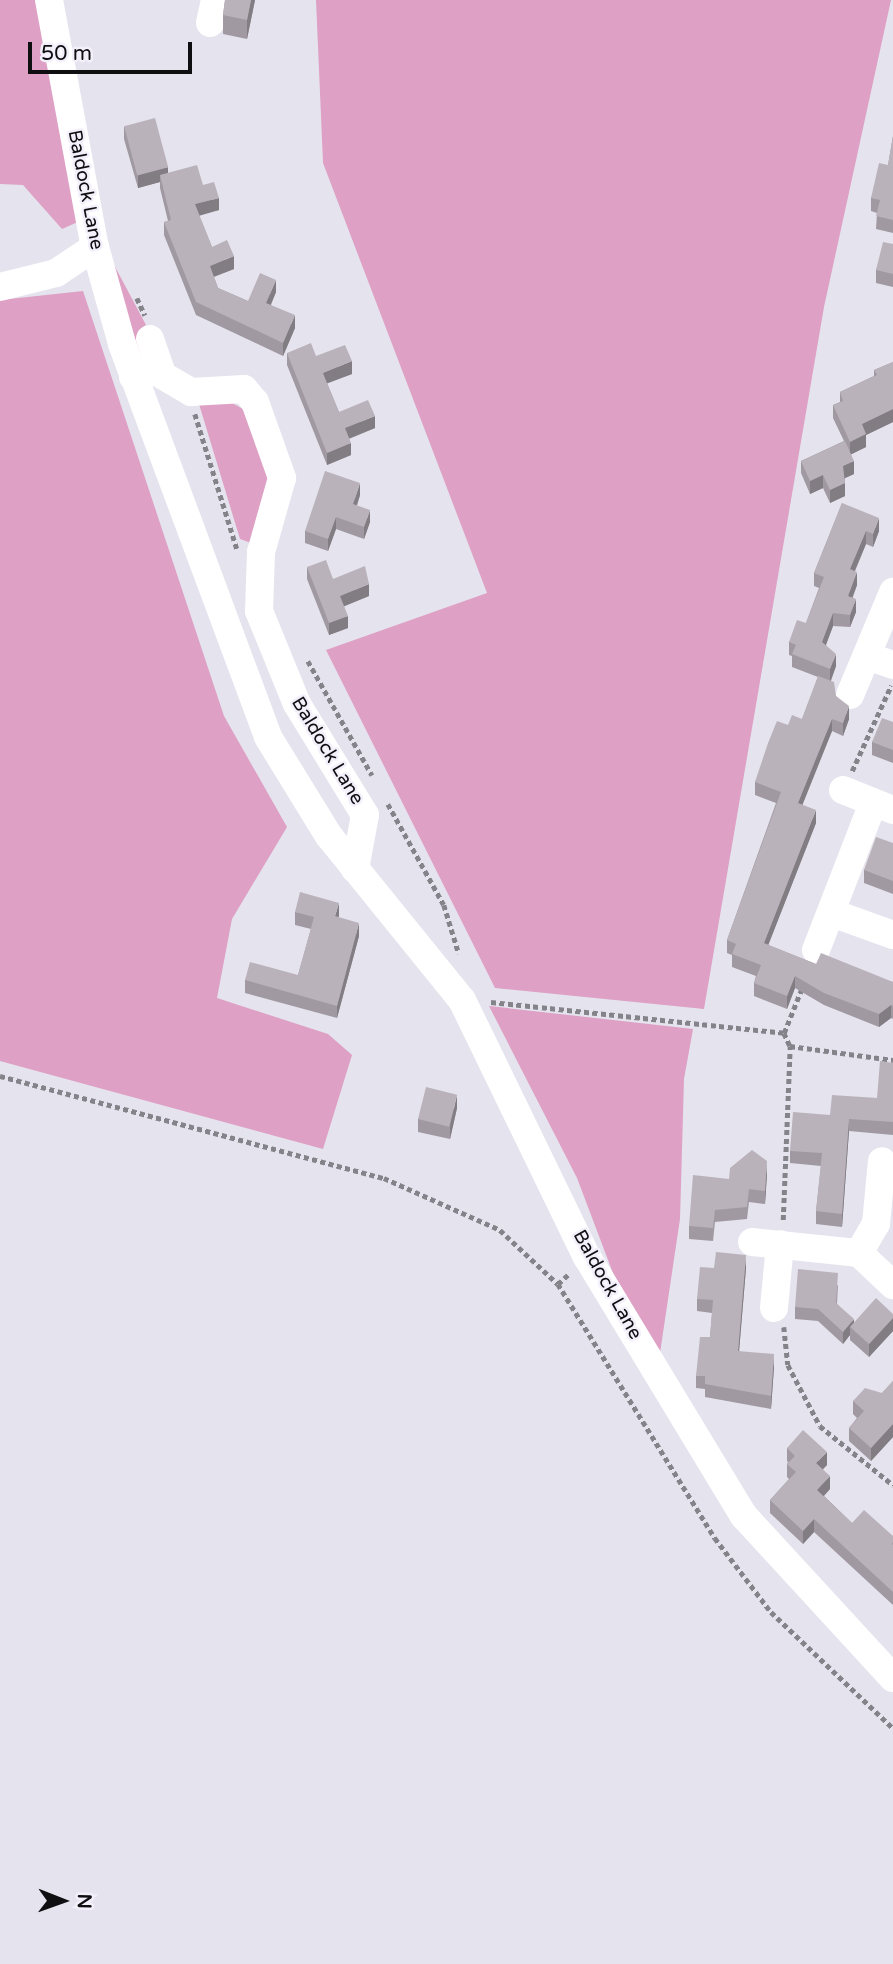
<!DOCTYPE html>
<html>
<head>
<meta charset="utf-8">
<style>
  body { margin:0 }
  #map { position:relative; width:893px; height:1964px; overflow:hidden; background:#e5e3ee; font-family:"Varela Round",sans-serif }
  div>[style] { position:absolute }
  .green>* { inset:0; background:#dea0c4 }
  .path>* { height:4.5px; margin-top:-2.25px; transform-origin:0; background:repeating-linear-gradient(90deg,#84838a 0 5px,transparent 0 8.5px) }
  .minor>* { height:28px; margin:-14px; padding:0 14px; transform-origin:14px; border-radius:14px; background:#fff }
  .wall>* { inset:0; background:#a099a1 }
  .shaded-wall>* { inset:0; background:#827d83 }
  .building>* { inset:0; background:#bab2bb; transform-origin:0 0 }
  span { translate:-50% -50%; white-space:nowrap; text-align:center; line-height:1.15; -webkit-text-stroke:5px #f3f0fb; paint-order:stroke }
  .street-label { font-size:19px; color:#0f0e11 }
  .north { position:absolute; left:28px; top:1866px; width:70px; height:70px; -webkit-text-stroke:5px #f3f0fb; paint-order:stroke; rotate:91deg; font-size:19px; font-weight:700; line-height:28px; text-align:center; color:#0f0e11 }
  .north::after { content:''; display:block; margin:auto; width:24px; height:32px; background:#0f0e11; clip-path:polygon(50% 0,100% 100%,50% 72%,0 100%) }
  .scale { position:absolute; left:28px; top:42px; width:164px; height:32px; box-sizing:border-box; border:4px solid #0f0e11; border-top:0; padding-left:9px; font-size:21px; line-height:24px; white-space:nowrap; color:#0f0e11; -webkit-text-stroke:5px #f3f0fb; paint-order:stroke }
</style>
</head>
<body>
<div id="map">
  <div class="green">
    <div style="clip-path:polygon(0 0,40px 0,80px 221px,62px 229px,23px 185px,0 184px)"></div>
    <div style="clip-path:polygon(316px 0,891px 0,824px 307px,704px 1009px,495px 988px,326px 650px,487px 593px,323px 163px)"></div>
    <div style="clip-path:polygon(113px 263px,146px 325px,138px 331px,153px 358px,138px 358px)"></div>
    <div style="clip-path:polygon(83px 291px,224px 716px,287px 827px,232px 919px,217px 998px,328px 1034px,352px 1055px,323px 1149px,0 1061px,0 300px)"></div>
    <div style="clip-path:polygon(225px 399px,243px 409px,276px 478px,257px 545px,240px 539px,199px 404px)"></div>
    <div style="clip-path:polygon(489px 1006px,693px 1029px,684px 1079px,680px 1219px,660px 1353px,619px 1289px,577px 1178px)"></div>
  </div>
  <div class="path">
    <div style="left:137px;top:298px;width:19px;rotate:65deg"></div>
    <div style="left:195px;top:414px;width:141px;rotate:72.7deg"></div>
    <div style="left:308px;top:661px;width:131px;rotate:60.7deg"></div>
    <div style="left:852px;top:771px;width:94px;rotate:-65.4deg"></div>
    <div style="left:388px;top:804px;width:115px;rotate:61deg"></div>
    <div style="left:444px;top:905px;width:51px;rotate:73deg"></div>
    <div style="left:491px;top:1002px;width:295px;rotate:6deg"></div>
    <div style="left:784px;top:1033px;width:14px;rotate:65deg"></div>
    <div style="left:790px;top:1046px;width:104px;rotate:7.7deg"></div>
    <div style="left:784px;top:1033px;width:48px;rotate:-68.2deg"></div>
    <div style="left:0;top:1076px;width:397px;rotate:14.9deg"></div>
    <div style="left:384px;top:1178px;width:127px;rotate:24.1deg"></div>
    <div style="left:500px;top:1230px;width:79px;rotate:43deg"></div>
    <div style="left:558px;top:1284px;width:299px;rotate:58.3deg"></div>
    <div style="left:715px;top:1538px;width:93px;rotate:52.9deg"></div>
    <div style="left:771px;top:1612px;width:168px;rotate:43.6deg"></div>
    <div style="left:783px;top:1220px;width:174px;rotate:-87.7deg"></div>
    <div style="left:558px;top:1284px;width:16px;rotate:-43deg"></div>
    <div style="left:784px;top:1327px;width:38px;rotate:84deg"></div>
    <div style="left:788px;top:1365px;width:69px;rotate:62.3deg"></div>
    <div style="left:820px;top:1426px;width:94px;rotate:38.9deg"></div>
  </div>
  <div class="minor">
    <div style="left:49px;top:0;width:251px;rotate:79.5deg"></div>
    <div style="left:95px;top:247px;width:101px;rotate:74.4deg"></div>
    <div style="left:122px;top:344px;width:419px;rotate:69.6deg"></div>
    <div style="left:268px;top:737px;width:116px;rotate:58.4deg"></div>
    <div style="left:329px;top:836px;width:211px;rotate:51deg"></div>
    <div style="left:462px;top:1000px;width:286px;rotate:64.1deg"></div>
    <div style="left:587px;top:1257px;width:303px;rotate:58.8deg"></div>
    <div style="left:744px;top:1516px;width:220px;rotate:47.4deg"></div>
    <div style="left:210px;top:23px;width:24px;rotate:-78deg"></div>
    <div style="left:0;top:287px;width:58px;rotate:-14deg"></div>
    <div style="left:56px;top:273px;width:47px;rotate:-33.7deg"></div>
    <div style="left:150px;top:339px;width:36px;rotate:71deg"></div>
    <div style="left:133px;top:377px;width:23px;rotate:-15deg"></div>
    <div style="left:155px;top:371px;width:42px;rotate:30.3deg"></div>
    <div style="left:191px;top:392px;width:53px;rotate:-3.2deg"></div>
    <div style="left:244px;top:389px;width:17px;rotate:50deg"></div>
    <div style="left:255px;top:402px;width:81px;rotate:70.4deg"></div>
    <div style="left:282px;top:478px;width:77px;rotate:105.8deg"></div>
    <div style="left:261px;top:552px;width:59px;rotate:91.9deg"></div>
    <div style="left:259px;top:611px;width:100px;rotate:67.8deg"></div>
    <div style="left:297px;top:704px;width:130px;rotate:58.5deg"></div>
    <div style="left:365px;top:815px;width:55px;rotate:100.5deg"></div>
    <div style="left:867px;top:656px;width:28px;rotate:19deg"></div>
    <div style="left:850px;top:695px;width:112px;rotate:-67.3deg"></div>
    <div style="left:843px;top:790px;width:54px;rotate:21.8deg"></div>
    <div style="left:832px;top:913px;width:65px;rotate:19.8deg"></div>
    <div style="left:816px;top:950px;width:158px;rotate:-68.8deg"></div>
    <div style="left:752px;top:1242px;width:108px;rotate:5.9deg"></div>
    <div style="left:859px;top:1253px;width:47px;rotate:43.3deg"></div>
    <div style="left:859px;top:1253px;width:34px;rotate:-60deg"></div>
    <div style="left:876px;top:1224px;width:63px;rotate:-84.6deg"></div>
    <div style="left:774px;top:1308px;width:64px;rotate:-84.6deg"></div>
  </div>
  <div class="wall">
    <div style="clip-path:polygon(225px 0,255px 0,247px 39px,223px 34px,223px 15px)"></div>
    <div style="clip-path:polygon(124px 126px,168px 173px,203px 185px,219px 210px,199px 215px,212px 247px,234px 269px,214px 277px,218px 288px,248px 301px,276px 292px,271px 305px,295px 328px,283px 356px,196px 315px,164px 235px,164px 222px,168px 221px,160px 188px,160px 182px,138px 188px,124px 139px)"></div>
    <div style="clip-path:polygon(893px 136px,893px 233px,876px 229px,877px 213px,871px 211px,871px 198px,888px 165px)"></div>
    <div style="clip-path:polygon(893px 244px,893px 287px,876px 283px,876px 270px)"></div>
    <div style="clip-path:polygon(287px 353px,316px 356px,352px 374px,327px 383px,339px 412px,375px 428px,349px 439px,351px 455px,327px 465px,287px 365px)"></div>
    <div style="clip-path:polygon(893px 362px,893px 422px,866px 435px,866px 447px,851px 454px,854px 474px,845px 478px,845px 496px,830px 503px,823px 488px,810px 494px,801px 473px,801px 461px,844px 441px,833px 418px,833px 405px,840px 402px,840px 392px,874px 376px,874px 370px)"></div>
    <div style="clip-path:polygon(360px 495px,357px 506px,370px 522px,364px 539px,336px 529px,328px 551px,305px 543px,305px 531px)"></div>
    <div style="clip-path:polygon(842px 503px,879px 531px,873px 547px,866px 544px,855px 571px,857px 585px,853px 597px,856px 612px,850px 627px,833px 626px,826px 645px,836px 666px,831px 681px,836px 696px,849px 719px,843px 736px,832px 731px,802px 805px,816px 823px,768px 945px,816px 964px,893px 982px,893px 1019px,891px 1018px,879px 1027px,824px 1005px,795px 988px,787px 1009px,754px 996px,754px 983px,756px 976px,732px 967px,732px 955px,727px 953px,727px 940px,776px 803px,755px 795px,755px 782px,788px 725px,802px 719px,818px 677px,792px 667px,792px 656px,789px 655px,789px 642px,806px 623px,819px 588px,814px 586px,814px 573px)"></div>
    <div style="clip-path:polygon(307px 567px,333px 579px,369px 596px,344px 606px,348px 628px,329px 635px,307px 579px)"></div>
    <div style="clip-path:polygon(893px 722px,893px 763px,872px 755px,872px 742px)"></div>
    <div style="clip-path:polygon(893px 843px,893px 894px,864px 883px,864px 870px)"></div>
    <div style="clip-path:polygon(295px 912px,338px 917px,359px 936px,337px 1018px,245px 993px,245px 980px,298px 975px,311px 929px,295px 925px)"></div>
    <div style="clip-path:polygon(893px 1063px,893px 1135px,849px 1131px,842px 1227px,816px 1224px,816px 1211px,821px 1166px,790px 1163px,790px 1151px,830px 1115px,877px 1098px)"></div>
    <div style="clip-path:polygon(457px 1108px,450px 1139px,418px 1132px,418px 1119px)"></div>
    <div style="clip-path:polygon(767px 1174px,765px 1204px,749px 1202px,747px 1219px,715px 1222px,713px 1241px,689px 1239px,689px 1226px,729px 1179px)"></div>
    <div style="clip-path:polygon(714px 1268px,746px 1268px,739px 1351px,774px 1367px,771px 1409px,705px 1397px,705px 1389px,696px 1388px,696px 1376px,710px 1337px,712px 1313px,697px 1311px,697px 1299px)"></div>
    <div style="clip-path:polygon(838px 1285px,837px 1304px,854px 1323px,893px 1314px,893px 1331px,869px 1357px,850px 1340px,850px 1335px,843px 1344px,818px 1321px,795px 1319px,795px 1307px)"></div>
    <div style="clip-path:polygon(893px 1381px,893px 1437px,871px 1461px,849px 1441px,849px 1428px,857px 1418px,853px 1414px,853px 1401px,882px 1393px)"></div>
    <div style="clip-path:polygon(787px 1448px,827px 1465px,823px 1469px,830px 1489px,824px 1496px,852px 1523px,893px 1536px,893px 1605px,814px 1532px,803px 1544px,770px 1513px,770px 1500px,789px 1479px,787px 1477px,787px 1464px,788px 1462px,787px 1461px)"></div>
  </div>
  <div class="shaded-wall">
    <div style="clip-path:polygon(251px 0,255px 0,247px 39px,247px 20px)"></div>
    <div style="clip-path:polygon(168px 167px,168px 180px,160px 175px,160px 182px,138px 188px,138px 175px)"></div>
    <div style="clip-path:polygon(219px 198px,219px 210px,195px 217px,195px 204px)"></div>
    <div style="clip-path:polygon(234px 256px,234px 269px,210px 278px,210px 266px)"></div>
    <div style="clip-path:polygon(276px 280px,276px 292px,266px 315px,266px 303px)"></div>
    <div style="clip-path:polygon(295px 315px,295px 328px,283px 356px,283px 343px)"></div>
    <div style="clip-path:polygon(352px 361px,352px 374px,323px 385px,323px 373px)"></div>
    <div style="clip-path:polygon(893px 409px,893px 422px,866px 435px,866px 447px,850px 455px,850px 442px,862px 424px)"></div>
    <div style="clip-path:polygon(375px 416px,375px 428px,345px 440px,345px 428px)"></div>
    <div style="clip-path:polygon(351px 443px,351px 455px,327px 465px,327px 453px)"></div>
    <div style="clip-path:polygon(854px 461px,854px 474px,843px 479px,843px 466px)"></div>
    <div style="clip-path:polygon(823px 475px,823px 488px,810px 494px,810px 481px)"></div>
    <div style="clip-path:polygon(360px 483px,360px 495px,353px 516px,353px 504px)"></div>
    <div style="clip-path:polygon(845px 483px,845px 496px,830px 503px,830px 490px)"></div>
    <div style="clip-path:polygon(370px 510px,370px 522px,364px 539px,364px 527px)"></div>
    <div style="clip-path:polygon(336px 517px,336px 529px,328px 551px,328px 539px)"></div>
    <div style="clip-path:polygon(879px 518px,879px 531px,873px 547px,873px 534px)"></div>
    <div style="clip-path:polygon(866px 531px,866px 544px,850px 582px,850px 569px)"></div>
    <div style="clip-path:polygon(857px 572px,857px 585px,848px 608px,848px 596px)"></div>
    <div style="clip-path:polygon(369px 584px,369px 596px,340px 608px,340px 596px)"></div>
    <div style="clip-path:polygon(856px 599px,856px 612px,850px 627px,850px 615px)"></div>
    <div style="clip-path:polygon(833px 613px,833px 626px,822px 655px,822px 642px)"></div>
    <div style="clip-path:polygon(348px 616px,348px 628px,329px 635px,329px 623px)"></div>
    <div style="clip-path:polygon(836px 654px,836px 666px,830px 682px,830px 669px)"></div>
    <div style="clip-path:polygon(849px 706px,849px 719px,843px 736px,843px 723px)"></div>
    <div style="clip-path:polygon(832px 719px,832px 731px,798px 816px,798px 803px)"></div>
    <div style="clip-path:polygon(816px 810px,816px 823px,764px 956px,764px 943px)"></div>
    <div style="clip-path:polygon(339px 903px,339px 916px,335px 929px,335px 916px)"></div>
    <div style="clip-path:polygon(359px 923px,359px 936px,337px 1018px,337px 1006px)"></div>
    <div style="clip-path:polygon(795px 976px,795px 988px,787px 1009px,787px 996px)"></div>
    <div style="clip-path:polygon(891px 1005px,891px 1018px,879px 1027px,879px 1014px)"></div>
    <div style="clip-path:polygon(457px 1095px,457px 1108px,450px 1139px,450px 1126px)"></div>
    <div style="clip-path:polygon(849px 1119px,849px 1131px,842px 1227px,842px 1214px)"></div>
    <div style="clip-path:polygon(767px 1161px,767px 1174px,765px 1204px,765px 1191px)"></div>
    <div style="clip-path:polygon(746px 1255px,746px 1268px,738px 1364px,738px 1351px)"></div>
    <div style="clip-path:polygon(893px 1318px,893px 1331px,869px 1357px,869px 1344px)"></div>
    <div style="clip-path:polygon(854px 1319px,854px 1330px,850px 1327px,850px 1335px,843px 1344px,843px 1332px)"></div>
    <div style="clip-path:polygon(774px 1354px,774px 1367px,771px 1409px,771px 1396px)"></div>
    <div style="clip-path:polygon(893px 1424px,893px 1437px,871px 1461px,871px 1448px)"></div>
    <div style="clip-path:polygon(827px 1452px,827px 1465px,816px 1476px,816px 1463px)"></div>
    <div style="clip-path:polygon(830px 1476px,830px 1489px,817px 1503px,817px 1490px)"></div>
    <div style="clip-path:polygon(814px 1519px,814px 1532px,803px 1544px,803px 1531px)"></div>
  </div>
  <div class="building">
    <div style="clip-path:polygon(225px 0,251px 0,247px 20px,223px 15px)"></div>
    <div style="left:155px;top:118px;width:51px;height:32px;rotate:75deg"></div>
    <div style="clip-path:polygon(893px 136px,893px 220px,876px 216px,880px 200px,871px 198px,879px 163px,888px 165px)"></div>
    <div style="clip-path:polygon(197px 165px,203px 185px,214px 182px,219px 198px,195px 204px,212px 247px,227px 240px,234px 256px,210px 266px,218px 288px,248px 301px,260px 273px,276px 280px,266px 303px,295px 315px,283px 343px,196px 302px,164px 222px,171px 220px,160px 175px)"></div>
    <div style="clip-path:polygon(883px 242px,893px 244px,893px 274px,876px 270px)"></div>
    <div style="clip-path:polygon(311px 343px,316px 356px,345px 345px,352px 361px,323px 373px,330px 391px,339px 412px,368px 400px,375px 416px,345px 428px,351px 443px,327px 453px,287px 353px)"></div>
    <div style="clip-path:polygon(893px 362px,893px 409px,862px 424px,866px 434px,850px 442px,833px 405px,843px 401px,840px 392px,877px 375px,874px 370px)"></div>
    <div style="clip-path:polygon(845px 441px,854px 461px,843px 466px,845px 483px,830px 490px,823px 475px,810px 481px,801px 461px)"></div>
    <div style="clip-path:polygon(325px 471px,360px 483px,353px 504px,370px 510px,364px 527px,336px 517px,328px 539px,305px 531px)"></div>
    <div style="clip-path:polygon(842px 503px,879px 518px,873px 534px,866px 531px,850px 569px,857px 572px,848px 596px,856px 599px,850px 615px,833px 613px,822px 642px,836px 654px,830px 669px,792px 654px,796px 645px,789px 642px,797px 620px,806px 623px,824px 577px,814px 573px)"></div>
    <div style="clip-path:polygon(326px 560px,333px 579px,365px 566px,369px 584px,340px 596px,348px 616px,329px 623px,307px 567px)"></div>
    <div style="clip-path:polygon(818px 676px,834px 682px,836px 696px,849px 706px,843px 723px,832px 719px,798px 803px,816px 810px,764px 943px,816px 964px,821px 953px,893px 982px,893px 1006px,891px 1005px,879px 1014px,824px 993px,795px 976px,787px 996px,754px 983px,761px 965px,732px 954px,736px 944px,727px 940px,781px 792px,755px 782px,768px 743px,777px 721px,788px 725px,792px 715px,802px 719px)"></div>
    <div style="clip-path:polygon(882px 718px,893px 722px,893px 750px,872px 742px)"></div>
    <div style="clip-path:polygon(876px 837px,893px 843px,893px 881px,864px 870px)"></div>
    <div style="clip-path:polygon(300px 892px,339px 903px,335px 916px,359px 923px,337px 1006px,245px 980px,250px 962px,298px 975px,314px 917px,295px 912px)"></div>
    <div style="clip-path:polygon(880px 1061px,893px 1063px,893px 1122px,849px 1119px,842px 1214px,816px 1211px,822px 1153px,790px 1151px,793px 1112px,830px 1115px,832px 1095px,877px 1098px)"></div>
    <div style="left:426px;top:1087px;width:32px;height:33px;rotate:14deg"></div>
    <div style="clip-path:polygon(752px 1150px,767px 1161px,765px 1191px,749px 1189px,747px 1207px,715px 1210px,713px 1228px,689px 1226px,693px 1175px,729px 1179px,730px 1168px)"></div>
    <div style="clip-path:polygon(716px 1252px,746px 1255px,738px 1351px,774px 1354px,771px 1396px,705px 1384px,705px 1376px,696px 1376px,700px 1337px,710px 1337px,713px 1300px,697px 1299px,700px 1267px,714px 1268px)"></div>
    <div style="clip-path:polygon(798px 1269px,838px 1273px,836px 1303px,854px 1319px,843px 1332px,818px 1309px,795px 1307px)"></div>
    <div style="clip-path:polygon(876px 1298px,893px 1314px,893px 1318px,869px 1344px,850px 1327px)"></div>
    <div style="clip-path:polygon(893px 1381px,893px 1424px,871px 1448px,849px 1428px,864px 1411px,853px 1401px,865px 1388px,882px 1393px)"></div>
    <div style="clip-path:polygon(803px 1430px,827px 1452px,816px 1463px,830px 1476px,817px 1490px,852px 1523px,864px 1510px,893px 1536px,893px 1542px,892px 1544px,893px 1545px,893px 1592px,814px 1519px,803px 1531px,770px 1500px,796px 1472px,787px 1464px,795px 1456px,787px 1448px)"></div>
  </div>
  <div class="street-label">
    <span style="left:85px;top:190px;rotate:79deg">Baldock Lane</span>
    <span style="left:327px;top:751px;rotate:59deg">Baldock Lane</span>
    <span style="left:607px;top:1285px;rotate:61deg">Baldock Lane</span>
  </div>
  <div class="north">N</div>
  <div class="scale">50 m</div>
</div>
</body>
</html>
